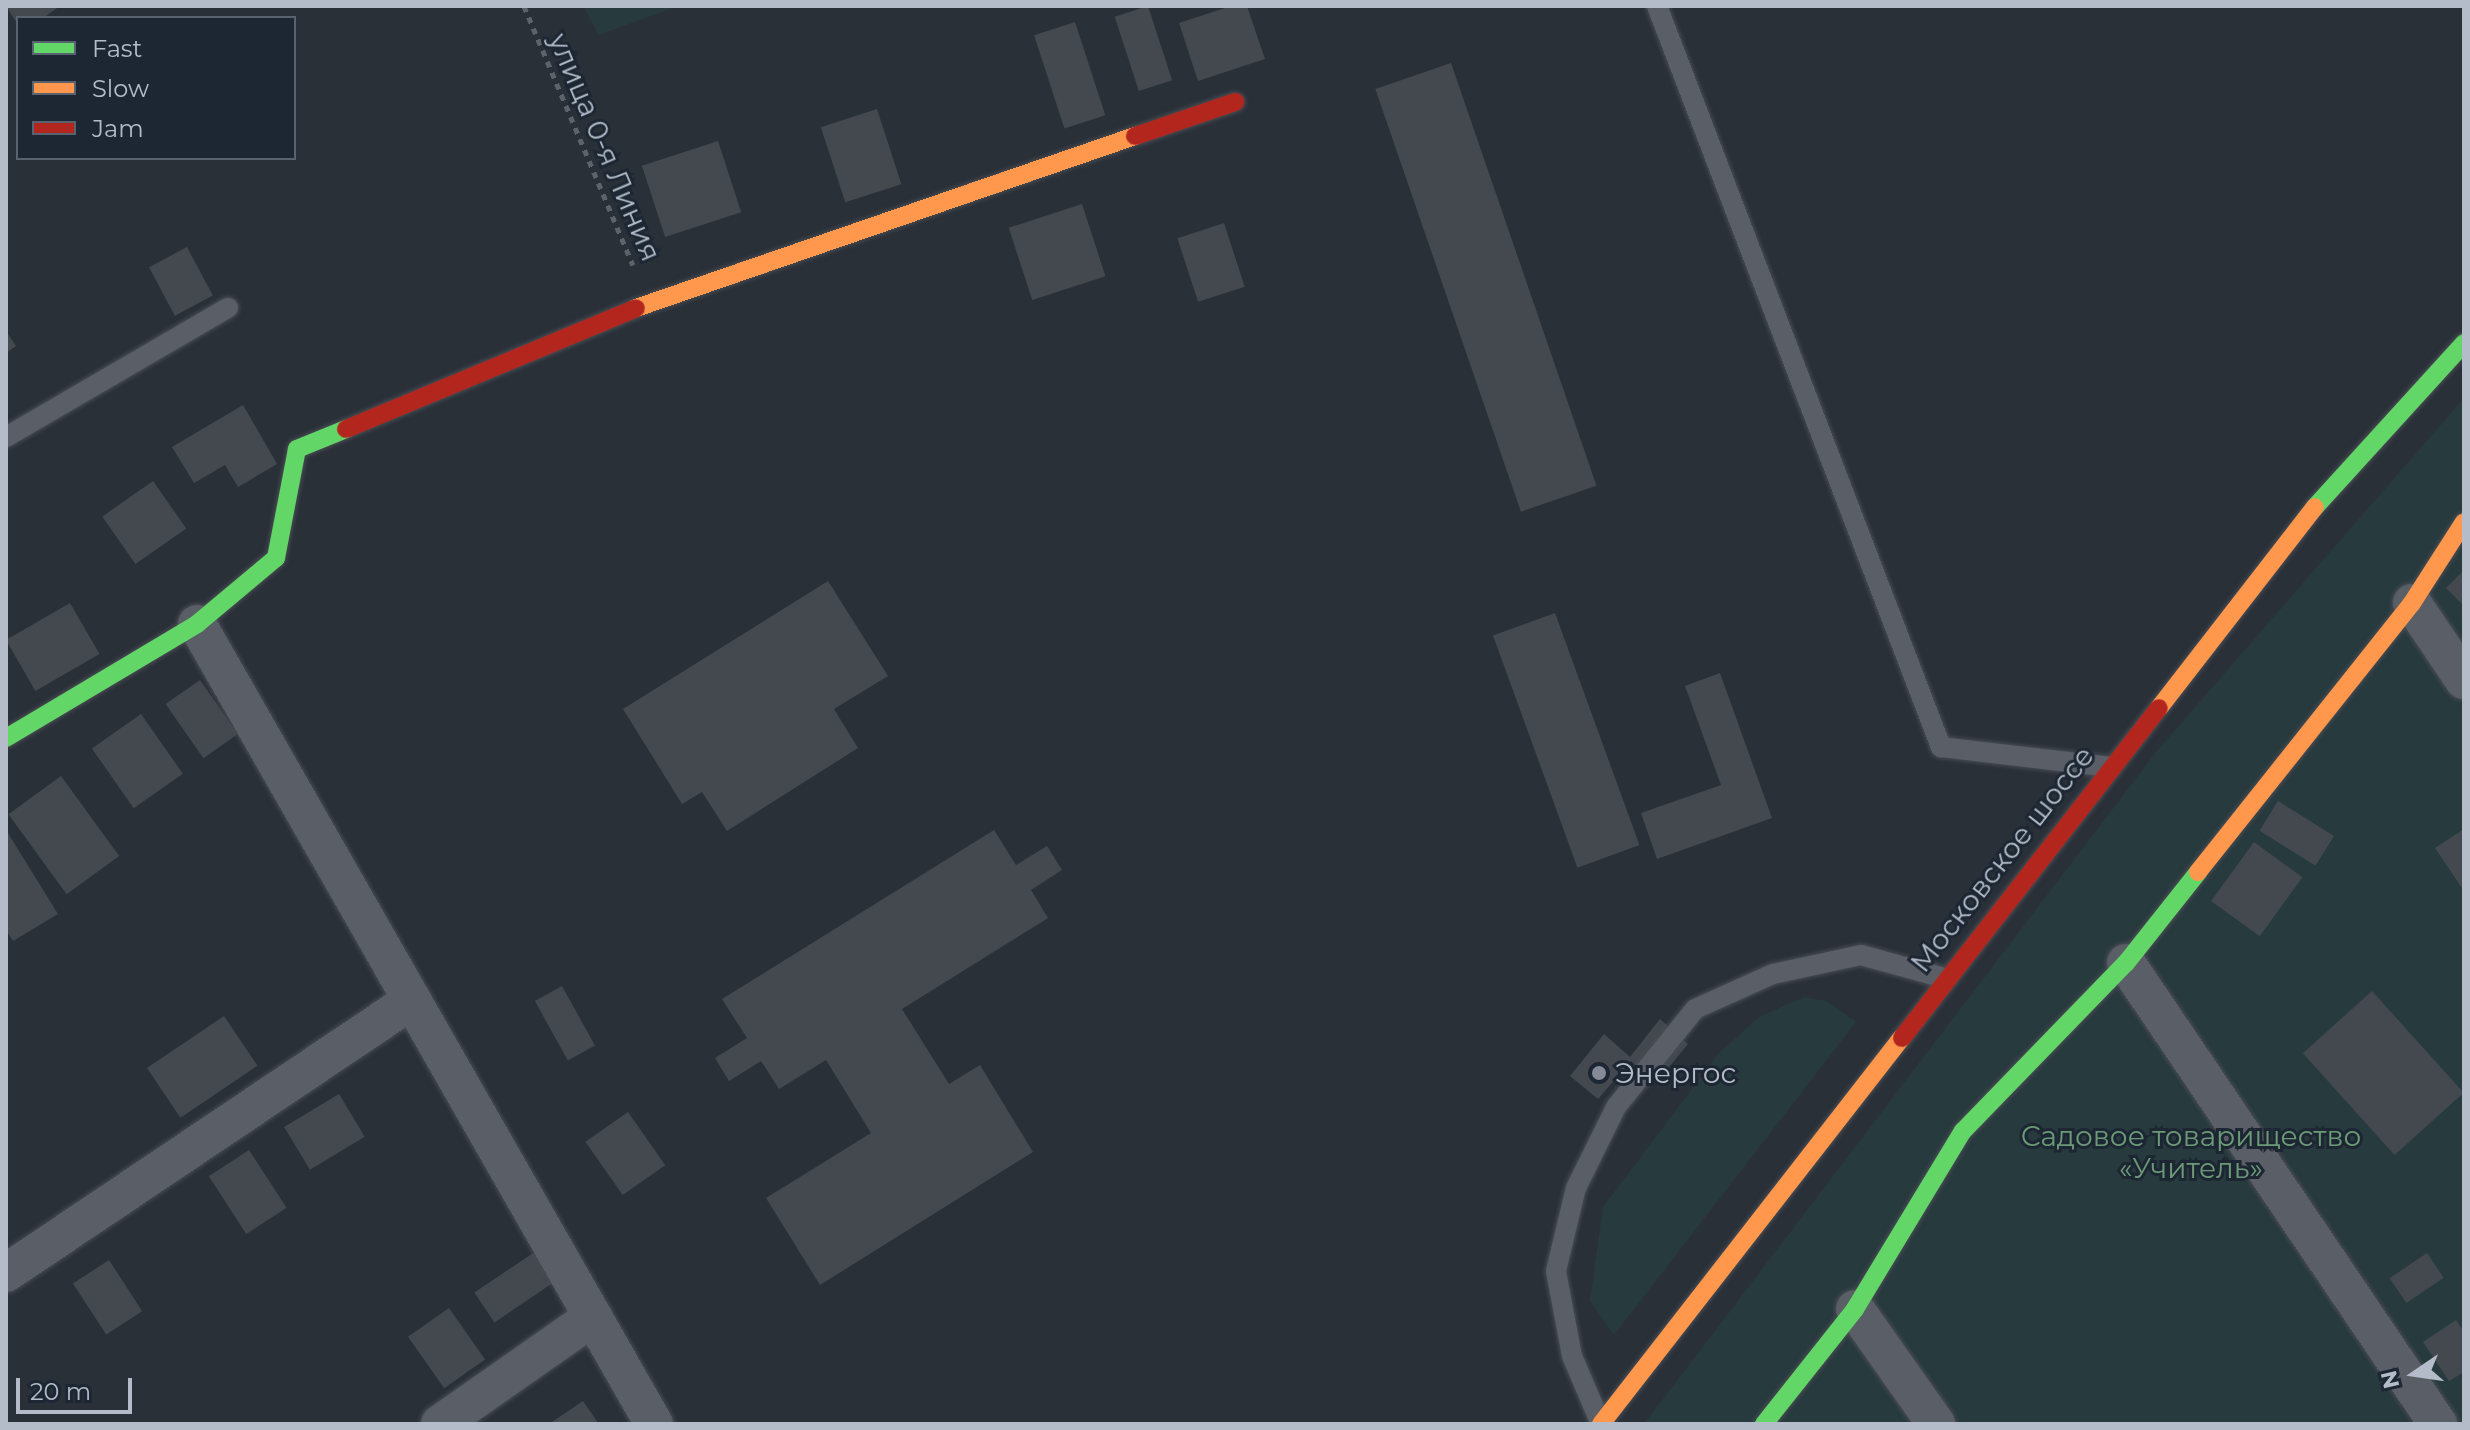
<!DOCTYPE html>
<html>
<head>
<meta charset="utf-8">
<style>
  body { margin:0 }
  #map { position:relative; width:2470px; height:1430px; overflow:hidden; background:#2a3038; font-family:Montserrat,sans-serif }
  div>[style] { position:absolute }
  .green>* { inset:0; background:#273a3e }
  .building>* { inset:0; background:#444950; transform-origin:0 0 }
  .path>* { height:5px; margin-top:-2.5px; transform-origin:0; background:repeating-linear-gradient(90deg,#5d636a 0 6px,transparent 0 12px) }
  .roads { filter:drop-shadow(0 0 2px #484c53) drop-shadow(0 0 2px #484c53) }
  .lane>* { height:20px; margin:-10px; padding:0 10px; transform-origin:10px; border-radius:10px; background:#5a5e66 }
  .street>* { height:38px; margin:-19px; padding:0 19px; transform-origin:19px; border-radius:19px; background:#5a5e66 }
  .fast>* { height:18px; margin:-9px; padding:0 9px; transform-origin:9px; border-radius:9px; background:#63d668 }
  .slow>* { height:18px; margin:-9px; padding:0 9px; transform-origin:9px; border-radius:9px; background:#ff974d }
  .jam>* { height:18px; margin:-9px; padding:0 9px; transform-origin:9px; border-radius:9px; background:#b3261e }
  .dots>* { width:22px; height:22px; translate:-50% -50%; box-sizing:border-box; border:4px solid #1d2633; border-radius:50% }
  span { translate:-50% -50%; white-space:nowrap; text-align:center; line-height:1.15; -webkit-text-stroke:6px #1d2633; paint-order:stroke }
  .street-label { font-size:28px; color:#b4bcc9 }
  .poi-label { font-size:28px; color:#b4bcc9 }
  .left { translate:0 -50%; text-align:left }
  .park-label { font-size:28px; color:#6b9a76 }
  .frame { position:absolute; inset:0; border:8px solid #b4bcc9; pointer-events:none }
  .legend { position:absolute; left:16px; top:16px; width:280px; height:144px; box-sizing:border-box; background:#1d2633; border:2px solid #59626f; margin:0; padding:10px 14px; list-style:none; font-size:24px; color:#b4bcc9 }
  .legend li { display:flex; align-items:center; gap:16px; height:40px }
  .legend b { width:40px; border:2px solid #59626f }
  .north { position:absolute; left:2374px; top:1334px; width:80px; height:80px; -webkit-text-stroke:6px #1d2633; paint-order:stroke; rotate:257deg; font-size:22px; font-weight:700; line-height:32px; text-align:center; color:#b4bcc9 }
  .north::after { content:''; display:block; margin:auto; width:28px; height:36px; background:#b4bcc9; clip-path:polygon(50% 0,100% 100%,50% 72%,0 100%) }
  .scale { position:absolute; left:16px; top:1378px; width:116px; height:36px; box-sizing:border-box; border:4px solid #b4bcc9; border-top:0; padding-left:10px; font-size:24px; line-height:28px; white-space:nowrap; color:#b4bcc9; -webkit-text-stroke:6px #1d2633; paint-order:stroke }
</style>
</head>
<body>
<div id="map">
  <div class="green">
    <div style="clip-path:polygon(583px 6px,678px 6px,599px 35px)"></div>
    <div style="clip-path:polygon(2464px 398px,2464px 1424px,1644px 1424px,2156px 752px)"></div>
    <div style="clip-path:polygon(1804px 997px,1827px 1001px,1856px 1022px,1614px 1335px,1590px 1301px,1603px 1207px,1719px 1053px,1759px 1017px)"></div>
  </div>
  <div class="building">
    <div style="clip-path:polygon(6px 6px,60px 6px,43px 18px,18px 18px,18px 25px)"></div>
    <div style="left:1148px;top:6px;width:78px;height:35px;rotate:72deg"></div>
    <div style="clip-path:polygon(1231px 6px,1247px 6px,1265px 59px,1198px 81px,1179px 23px)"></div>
    <div style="left:1075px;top:22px;width:98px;height:43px;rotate:72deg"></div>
    <div style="left:1451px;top:63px;width:447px;height:80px;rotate:71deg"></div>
    <div style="left:877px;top:109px;width:79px;height:59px;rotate:72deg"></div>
    <div style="left:718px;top:141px;width:75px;height:80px;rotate:72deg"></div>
    <div style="left:1082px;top:204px;width:76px;height:77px;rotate:72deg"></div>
    <div style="left:1224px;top:223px;width:67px;height:49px;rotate:72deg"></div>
    <div style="left:187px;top:247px;width:55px;height:43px;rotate:62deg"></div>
    <div style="clip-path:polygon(6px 331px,16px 346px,6px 353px)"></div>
    <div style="clip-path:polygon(243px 405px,277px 464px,238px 487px,225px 465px,194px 483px,172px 447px)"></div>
    <div style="left:153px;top:481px;width:58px;height:62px;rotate:55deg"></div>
    <div style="clip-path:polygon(2464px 570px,2464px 606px,2446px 588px)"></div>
    <div style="clip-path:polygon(828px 581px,888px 676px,834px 709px,858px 748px,727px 831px,702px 792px,682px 804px,623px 709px)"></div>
    <div style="left:70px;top:603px;width:59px;height:74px;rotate:60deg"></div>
    <div style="left:1555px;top:613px;width:247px;height:66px;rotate:70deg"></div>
    <div style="clip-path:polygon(1720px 673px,1772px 818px,1657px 859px,1641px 813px,1721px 785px,1685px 686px)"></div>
    <div style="left:200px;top:680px;width:66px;height:42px;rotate:55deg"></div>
    <div style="left:141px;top:714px;width:73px;height:60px;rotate:55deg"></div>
    <div style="left:61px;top:776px;width:99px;height:65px;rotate:54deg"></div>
    <div style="left:2278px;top:801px;width:66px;height:35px;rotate:32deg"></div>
    <div style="clip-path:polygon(2464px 829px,2464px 891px,2435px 848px)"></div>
    <div style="clip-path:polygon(6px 830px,58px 914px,13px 941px,6px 930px)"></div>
    <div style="clip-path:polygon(994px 830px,1016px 865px,1047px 846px,1062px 870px,1031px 890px,1048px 918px,902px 1009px,949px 1084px,980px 1065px,1033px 1152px,820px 1285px,766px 1198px,871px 1133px,826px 1060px,779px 1089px,761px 1061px,729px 1081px,715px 1058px,747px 1038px,722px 999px)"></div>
    <div style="left:2254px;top:842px;width:60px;height:73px;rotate:36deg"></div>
    <div style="left:562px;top:986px;width:68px;height:31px;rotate:61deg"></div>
    <div style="left:2372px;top:991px;width:137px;height:93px;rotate:48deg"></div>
    <div style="left:224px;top:1016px;width:60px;height:93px;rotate:56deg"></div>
    <div style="clip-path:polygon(1660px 1019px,1688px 1044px,1656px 1083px,1631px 1061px,1598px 1099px,1570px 1076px,1604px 1034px,1630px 1057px)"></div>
    <div style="left:339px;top:1094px;width:50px;height:64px;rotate:59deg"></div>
    <div style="left:628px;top:1112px;width:65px;height:52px;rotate:55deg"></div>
    <div style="left:249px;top:1150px;width:69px;height:48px;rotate:57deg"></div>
    <div style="left:539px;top:1249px;width:36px;height:78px;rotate:56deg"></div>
    <div style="left:2427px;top:1253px;width:30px;height:45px;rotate:56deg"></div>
    <div style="left:109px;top:1260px;width:61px;height:43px;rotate:57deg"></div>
    <div style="left:449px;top:1308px;width:63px;height:50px;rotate:55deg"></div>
    <div style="clip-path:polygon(2456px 1320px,2464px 1332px,2464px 1372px,2449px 1381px,2423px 1342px)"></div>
    <div style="clip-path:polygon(583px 1401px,599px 1424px,549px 1424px)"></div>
  </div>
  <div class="path">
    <div style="left:524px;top:6px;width:281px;rotate:67.2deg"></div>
  </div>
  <div class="roads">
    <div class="lane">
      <div style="left:1657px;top:6px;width:794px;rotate:69.03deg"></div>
      <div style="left:1941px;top:747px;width:170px;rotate:6.7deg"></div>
      <div style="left:6px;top:437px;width:257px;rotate:-30.2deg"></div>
      <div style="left:1601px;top:1424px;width:74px;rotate:-113.1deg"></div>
      <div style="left:1572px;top:1356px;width:86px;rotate:-100.7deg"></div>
      <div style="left:1556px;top:1271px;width:85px;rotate:-76.5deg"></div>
      <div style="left:1576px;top:1188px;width:90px;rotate:-63.7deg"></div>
      <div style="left:1616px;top:1107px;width:126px;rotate:-51.1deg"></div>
      <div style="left:1695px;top:1009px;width:85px;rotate:-24.2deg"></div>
      <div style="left:1773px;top:974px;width:90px;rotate:-12.2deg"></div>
      <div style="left:1861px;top:955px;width:86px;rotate:15.5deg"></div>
    </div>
    <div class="street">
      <div style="left:2412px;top:603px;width:93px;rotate:56deg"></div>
      <div style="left:197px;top:624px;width:921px;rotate:60.26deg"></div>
      <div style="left:2126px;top:963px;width:557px;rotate:55.91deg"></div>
      <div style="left:6px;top:1273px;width:489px;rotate:-33.9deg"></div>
      <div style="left:1855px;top:1309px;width:141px;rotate:54.8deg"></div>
      <div style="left:440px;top:1424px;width:187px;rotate:-35deg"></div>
    </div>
    <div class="fast">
      <div style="left:2315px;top:507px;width:222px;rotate:-47.7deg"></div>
      <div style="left:6px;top:738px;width:222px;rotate:-30.8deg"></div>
      <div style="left:197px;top:624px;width:103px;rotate:-39.9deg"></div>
      <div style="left:276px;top:558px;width:111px;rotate:-79.1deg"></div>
      <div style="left:297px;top:449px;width:53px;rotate:-22.2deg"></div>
      <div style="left:1764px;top:1424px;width:147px;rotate:-51.6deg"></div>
      <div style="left:1855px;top:1309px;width:208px;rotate:-58.8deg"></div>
      <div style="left:1963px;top:1131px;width:234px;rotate:-45.9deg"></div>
      <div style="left:2126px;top:963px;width:116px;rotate:-51.6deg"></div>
    </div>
    <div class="slow">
      <div style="left:636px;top:308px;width:528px;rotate:-19.02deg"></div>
      <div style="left:2159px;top:708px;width:254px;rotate:-52.2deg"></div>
      <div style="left:2198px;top:872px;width:344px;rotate:-51.5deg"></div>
      <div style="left:2412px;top:603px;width:96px;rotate:-57.3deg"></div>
      <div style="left:1601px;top:1424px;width:489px;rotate:-52.1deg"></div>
    </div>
    <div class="jam">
      <div style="left:1135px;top:136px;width:106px;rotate:-18.8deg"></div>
      <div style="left:346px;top:429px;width:314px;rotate:-22.6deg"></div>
      <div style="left:1902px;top:1038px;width:418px;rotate:-52.1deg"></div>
    </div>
  </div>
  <div class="dots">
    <div style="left:1599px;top:1073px;background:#848b96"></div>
  </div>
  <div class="street-label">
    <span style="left:605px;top:147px;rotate:67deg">улица 0-я Линия</span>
    <span style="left:2002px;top:859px;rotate:-52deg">Московское шоссе</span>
  </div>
  <div class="poi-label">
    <span class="left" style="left:1615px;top:1073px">Энергос</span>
  </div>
  <div class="park-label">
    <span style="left:2191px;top:1152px">Садовое товарищество<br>«Учитель»</span>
  </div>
  <div class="frame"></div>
  <ul class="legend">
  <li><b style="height:10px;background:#63d668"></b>Fast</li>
  <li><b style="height:10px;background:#ff974d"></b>Slow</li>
  <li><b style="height:10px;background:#b3261e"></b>Jam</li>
  </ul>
  <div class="north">N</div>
  <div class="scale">20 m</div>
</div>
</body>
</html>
